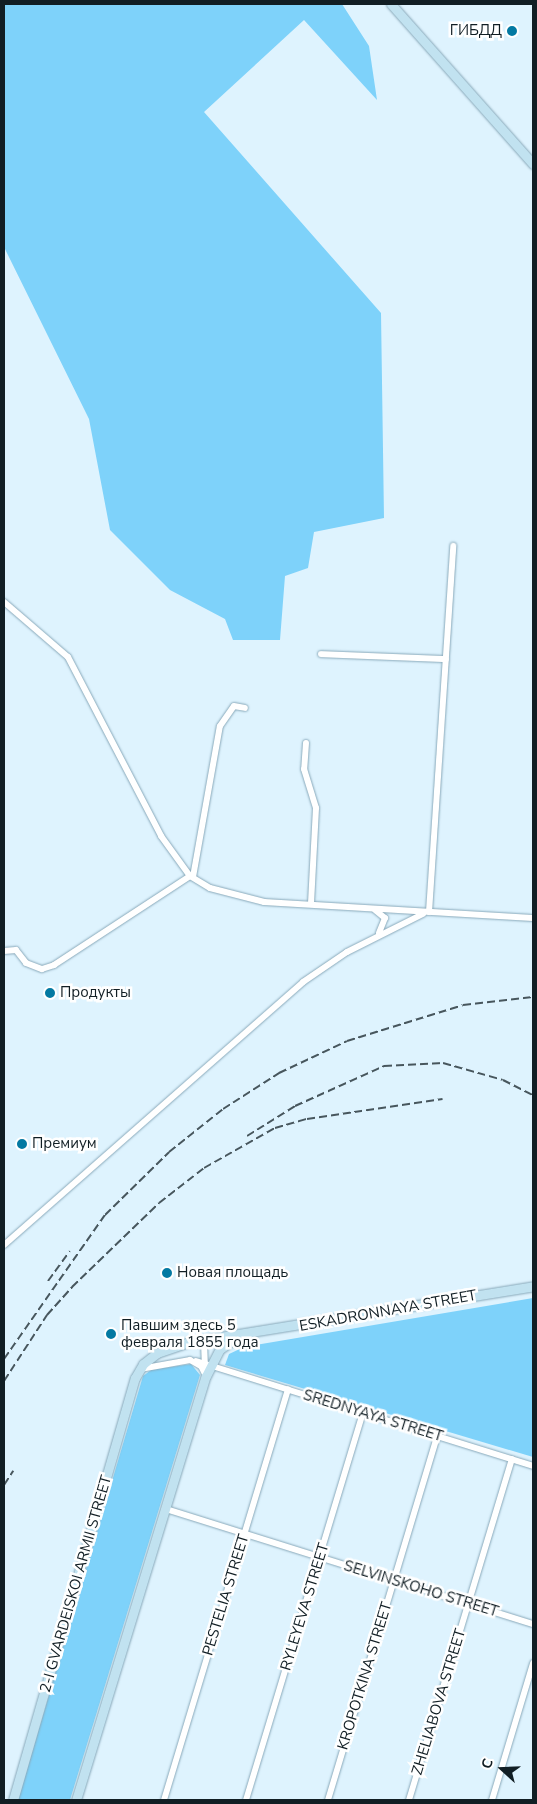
<!DOCTYPE html>
<html>
<head>
<meta charset="utf-8">
<style>
  body { margin:0 }
  #map { position:relative; width:537px; height:1804px; overflow:hidden; background:#def3fe; font-family:"Nunito Sans",sans-serif }
  div>[style] { position:absolute }
  .green>* { inset:0; background:#7ed2fa }
  .roads { filter:drop-shadow(0 0 1px #89a9ba) drop-shadow(0 0 1px #89a9ba) }
  .street>* { height:6px; margin:-3px; padding:0 3px; transform-origin:3px; border-radius:3px; background:#fff }
  .secondary>* { height:9px; margin:-4.5px; padding:0 4.5px; transform-origin:4.5px; border-radius:4.5px; background:#c1e2f0 }
  .rail>* { height:2px; margin-top:-1px; transform-origin:0; background:repeating-linear-gradient(90deg,#47565d 0 8px,transparent 0 12px) }
  .dots>* { width:14px; height:14px; translate:-50% -50%; box-sizing:border-box; border:2px solid #fff; border-radius:50% }
  span { translate:-50% -50%; white-space:nowrap; text-align:center; line-height:1.15; -webkit-text-stroke:5px #fff; paint-order:stroke }
  .poi-label { font-size:15px; color:#111e24 }
  .right { translate:-100% -50%; text-align:right }
  .left { translate:0 -50%; text-align:left }
  .street-label { font-size:15px; color:#111e24 }
  .frame { position:absolute; inset:0; border:5px solid #111e24; pointer-events:none }
  .north { position:absolute; left:477px; top:1744px; width:50px; height:50px; -webkit-text-stroke:4px #fff; paint-order:stroke; rotate:290deg; font-size:14px; font-weight:700; line-height:20px; text-align:center; color:#111e24 }
  .north::after { content:''; display:block; margin:auto; width:18px; height:22px; background:#111e24; clip-path:polygon(50% 0,100% 100%,50% 72%,0 100%) }
</style>
</head>
<body>
<div id="map">
  <div class="green">
    <div style="clip-path:polygon(4px 4px,342px 4px,369px 46px,377px 100px,304px 20px,204px 112px,381px 313px,384px 518px,314px 532px,308px 568px,285px 576px,280px 640px,233px 640px,225px 619px,170px 590px,110px 530px,89px 419px,4px 247px)"></div>
    <div style="clip-path:polygon(533px 1298px,533px 1457px,225px 1365px,229px 1354px,244px 1347px)"></div>
    <div style="clip-path:polygon(191px 1364px,200px 1375px,70px 1800px,18px 1800px,143px 1376px,151px 1370px)"></div>
  </div>
  <div class="roads">
    <div class="street">
      <div style="left:4px;top:602px;width:84px;rotate:40.7deg"></div>
      <div style="left:68px;top:657px;width:202px;rotate:62.5deg"></div>
      <div style="left:161px;top:836px;width:49px;rotate:54.1deg"></div>
      <div style="left:190px;top:876px;width:23px;rotate:31deg"></div>
      <div style="left:210px;top:888px;width:56px;rotate:14.5deg"></div>
      <div style="left:264px;top:902px;width:269px;rotate:3.4deg"></div>
      <div style="left:321px;top:654px;width:125px;rotate:2.3deg"></div>
      <div style="left:306px;top:743px;width:26px;rotate:94deg"></div>
      <div style="left:304px;top:769px;width:41px;rotate:72.9deg"></div>
      <div style="left:316px;top:808px;width:96px;rotate:93deg"></div>
      <div style="left:193px;top:877px;width:153px;rotate:-79.9deg"></div>
      <div style="left:220px;top:726px;width:24px;rotate:-55deg"></div>
      <div style="left:234px;top:706px;width:11px;rotate:10deg"></div>
      <div style="left:375px;top:910px;width:13px;rotate:39deg"></div>
      <div style="left:385px;top:918px;width:16px;rotate:112deg"></div>
      <div style="left:429px;top:912px;width:367px;rotate:-86.2deg"></div>
      <div style="left:4px;top:951px;width:12px;rotate:-5deg"></div>
      <div style="left:16px;top:950px;width:16px;rotate:52deg"></div>
      <div style="left:26px;top:963px;width:17px;rotate:21deg"></div>
      <div style="left:42px;top:969px;width:13px;rotate:-18deg"></div>
      <div style="left:54px;top:965px;width:163px;rotate:-33.2deg"></div>
      <div style="left:4px;top:1245px;width:398px;rotate:-41.3deg"></div>
      <div style="left:303px;top:982px;width:53px;rotate:-34.3deg"></div>
      <div style="left:347px;top:952px;width:85px;rotate:-26.6deg"></div>
      <div style="left:204px;top:1341px;width:26px;rotate:88deg"></div>
      <div style="left:196px;top:1361px;width:353px;rotate:17.3deg"></div>
      <div style="left:140px;top:1369px;width:51px;rotate:-10.2deg"></div>
      <div style="left:190px;top:1360px;width:13px;rotate:29deg"></div>
      <div style="left:201px;top:1366px;width:11px;rotate:63deg"></div>
      <div style="left:166px;top:1509px;width:385px;rotate:17.4deg"></div>
      <div style="left:164px;top:1800px;width:429px;rotate:-73.2deg"></div>
      <div style="left:246px;top:1800px;width:404px;rotate:-73.2deg"></div>
      <div style="left:328px;top:1800px;width:380px;rotate:-73.3deg"></div>
      <div style="left:409px;top:1800px;width:356px;rotate:-73.2deg"></div>
      <div style="left:492px;top:1800px;width:143px;rotate:-73.3deg"></div>
    </div>
    <div class="secondary">
      <div style="left:391px;top:4px;width:214px;rotate:48.4deg"></div>
      <div style="left:13px;top:1800px;width:439px;rotate:-73.9deg"></div>
      <div style="left:135px;top:1378px;width:16px;rotate:-60deg"></div>
      <div style="left:143px;top:1364px;width:18px;rotate:-38deg"></div>
      <div style="left:157px;top:1353px;width:34px;rotate:-19deg"></div>
      <div style="left:189px;top:1342px;width:349px;rotate:-9.2deg"></div>
      <div style="left:76px;top:1800px;width:443px;rotate:-73deg"></div>
      <div style="left:206px;top:1376px;width:30px;rotate:-63deg"></div>
      <div style="left:220px;top:1349px;width:18px;rotate:-34deg"></div>
    </div>
  </div>
  <div class="rail">
    <div style="left:247px;top:1136px;width:57px;rotate:-32deg"></div>
    <div style="left:295px;top:1106px;width:98px;rotate:-24.2deg"></div>
    <div style="left:384px;top:1066px;width:59px;rotate:-2.9deg"></div>
    <div style="left:443px;top:1063px;width:62px;rotate:15.8deg"></div>
    <div style="left:503px;top:1080px;width:34px;rotate:27deg"></div>
    <div style="left:48px;top:1281px;width:37px;rotate:-54deg"></div>
    <div style="left:4px;top:1359px;width:176px;rotate:-55deg"></div>
    <div style="left:105px;top:1215px;width:90px;rotate:-44.5deg"></div>
    <div style="left:169px;top:1152px;width:69px;rotate:-38.5deg"></div>
    <div style="left:223px;top:1109px;width:67px;rotate:-32.7deg"></div>
    <div style="left:279px;top:1073px;width:75px;rotate:-25.2deg"></div>
    <div style="left:347px;top:1041px;width:121px;rotate:-17.2deg"></div>
    <div style="left:463px;top:1005px;width:70px;rotate:-6.5deg"></div>
    <div style="left:4px;top:1381px;width:79px;rotate:-56.9deg"></div>
    <div style="left:47px;top:1315px;width:38px;rotate:-48deg"></div>
    <div style="left:72px;top:1287px;width:121px;rotate:-44deg"></div>
    <div style="left:159px;top:1203px;width:57px;rotate:-37.9deg"></div>
    <div style="left:204px;top:1168px;width:81px;rotate:-29.4deg"></div>
    <div style="left:275px;top:1128px;width:33px;rotate:-16deg"></div>
    <div style="left:307px;top:1119px;width:137px;rotate:-8.4deg"></div>
    <div style="left:4px;top:1485px;width:17px;rotate:-57deg"></div>
  </div>
  <div class="dots">
    <div style="left:512px;top:31px;background:#0379a2"></div>
    <div style="left:50px;top:993px;background:#0379a2"></div>
    <div style="left:22px;top:1144px;background:#0379a2"></div>
    <div style="left:167px;top:1273px;background:#0379a2"></div>
    <div style="left:111px;top:1334px;background:#0379a2"></div>
  </div>
  <div class="poi-label">
    <span class="right" style="left:502px;top:31px">ГИБДД</span>
    <span class="left" style="left:60px;top:993px">Продукты</span>
    <span class="left" style="left:32px;top:1144px">Премиум</span>
    <span class="left" style="left:177px;top:1273px">Новая площадь</span>
    <span class="left" style="left:121px;top:1334px">Павшим здесь 5<br>февраля 1855 года</span>
  </div>
  <div class="street-label">
    <span style="left:388px;top:1311px;rotate:-10deg">ESKADRONNAYA STREET</span>
    <span style="left:373px;top:1416px;rotate:17deg">SREDNYAYA STREET</span>
    <span style="left:76px;top:1584px;rotate:-74deg">2-I GVARDEISKOI ARMII STREET</span>
    <span style="left:421px;top:1589px;rotate:17deg">SELVINSKOHO STREET</span>
    <span style="left:226px;top:1595px;rotate:-73deg">PESTELIA STREET</span>
    <span style="left:305px;top:1607px;rotate:-73deg">RYLEYEVA STREET</span>
    <span style="left:365px;top:1676px;rotate:-73deg">KROPOTKINA STREET</span>
    <span style="left:439px;top:1702px;rotate:-73deg">ZHELIABOVA STREET</span>
  </div>
  <div class="frame"></div>
  <div class="north">С</div>
</div>
</body>
</html>
